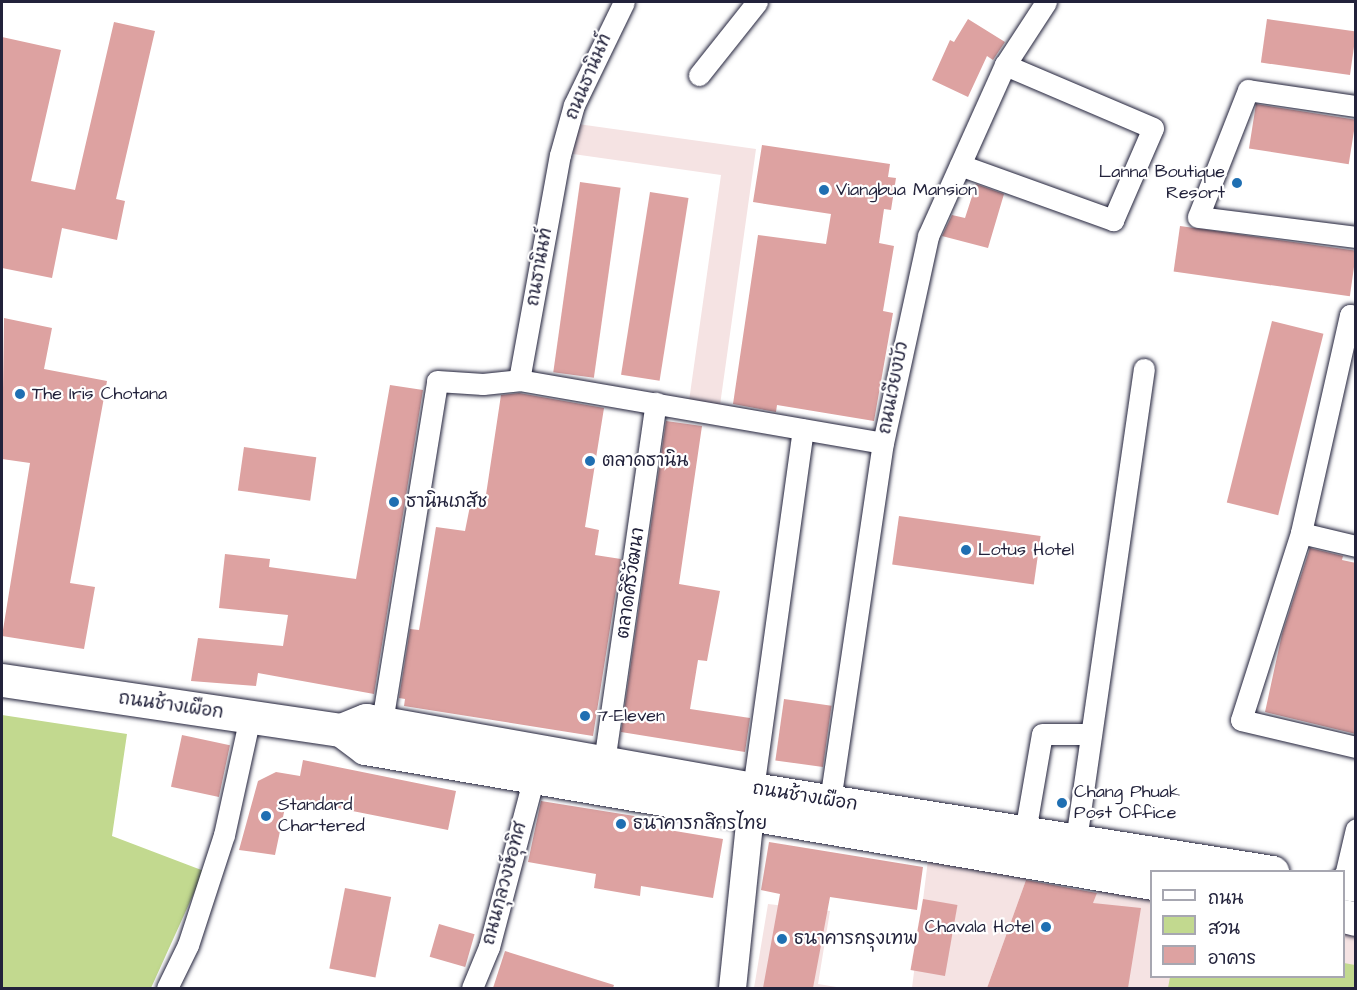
<!DOCTYPE html>
<html>
<head>
<meta charset="utf-8">
<style>
  body { margin:0 }
  #map { position:relative; width:1357px; height:990px; overflow:hidden; background:#fff; font-family:"Architects Daughter","Playpen Sans Thai",sans-serif }
  div>[style] { position:absolute }
  .built>* { inset:0; background:#f5e3e3 }
  .green>* { inset:0; background:#c2d98f }
  .building>* { inset:0; background:#dda2a1; transform-origin:0 0 }
  .roads { filter:drop-shadow(0 0 2px #22223b) drop-shadow(0 0 2px #22223b) }
  .minor>* { height:21px; margin:-10.5px; padding:0 10.5px; transform-origin:10.5px; border-radius:10.5px; background:#fff }
  .tertiary>* { height:27px; margin:-13.5px; padding:0 13.5px; transform-origin:13.5px; border-radius:13.5px; background:#fff }
  .primary>* { height:33px; margin:-16.5px; padding:0 16.5px; transform-origin:16.5px; border-radius:16.5px; background:#fff }
  .dots>* { width:16px; height:16px; translate:-50% -50%; box-sizing:border-box; border:3px solid #fff; border-radius:50% }
  span { translate:-50% -50%; white-space:nowrap; text-align:center; line-height:1.15; -webkit-text-stroke:4.5px #fff; paint-order:stroke }
  .street-label { font-size:18px; color:#22223b }
  .poi-label { font-size:18px; color:#22223b }
  .right { translate:-100% -50%; text-align:right }
  .left { translate:0 -50%; text-align:left }
  .frame { position:absolute; inset:0; border:3px solid #22223b; pointer-events:none }
  .legend { position:absolute; left:1150px; top:870px; width:195px; height:108px; box-sizing:border-box; background:#fff; border:2px solid #a7a7b1; margin:0; padding:8px 10px; list-style:none; font-size:18px; color:#22223b }
  .legend li { display:flex; align-items:center; gap:12px; height:30px }
  .legend b { width:30px; border:2px solid #a7a7b1 }
</style>
</head>
<body>
<div id="map">
  <div class="built">
    <div style="clip-path:polygon(578px 124px,756px 149px,720px 405px,689px 401px,721px 175px,573px 154px)"></div>
    <div style="clip-path:polygon(929px 852px,1030px 869px,987px 988px,912px 988px)"></div>
    <div style="clip-path:polygon(1101px 881px,1151px 890px,1152px 976px,1344px 976px,1344px 924px,1355px 926px,1355px 988px,1047px 988px,1052px 974px,1065px 976px)"></div>
    <div style="clip-path:polygon(768px 904px,830px 911px,818px 984px,843px 988px,754px 988px)"></div>
  </div>
  <div class="green">
    <div style="clip-path:polygon(2px 715px,127px 734px,112px 836px,204px 871px,151px 988px,2px 988px)"></div>
    <div style="clip-path:polygon(1344px 963px,1355px 965px,1355px 988px,1168px 988px,1170px 977px,1344px 976px)"></div>
  </div>
  <div class="building">
    <div style="clip-path:polygon(968px 19px,1005px 42px,993px 60px,987px 56px,968px 97px,932px 80px,950px 40px,954px 42px)"></div>
    <div style="left:1267px;top:19px;width:90px;height:44px;rotate:8deg"></div>
    <div style="clip-path:polygon(114px 22px,155px 31px,116px 199px,125px 201px,117px 240px,62px 228px,52px 278px,2px 268px,2px 37px,61px 50px,31px 181px,75px 190px)"></div>
    <div style="left:1256px;top:104px;width:101px;height:45px;rotate:9deg"></div>
    <div style="clip-path:polygon(762px 145px,890px 164px,888px 177px,896px 178px,891px 210px,884px 209px,879px 243px,894px 246px,883px 311px,893px 313px,874px 421px,777px 405px,776px 412px,733px 404px,758px 235px,826px 244px,831px 214px,753px 202px)"></div>
    <div style="left:580px;top:182px;width:41px;height:192px;rotate:8deg"></div>
    <div style="clip-path:polygon(976px 184px,1004px 194px,988px 248px,942px 236px,952px 215px,965px 218px)"></div>
    <div style="left:650px;top:192px;width:39px;height:185px;rotate:9deg"></div>
    <div style="left:1180px;top:226px;width:178px;height:46px;rotate:8deg"></div>
    <div style="clip-path:polygon(4px 318px,52px 328px,44px 369px,107px 381px,70px 583px,95px 587px,84px 649px,2px 636px,30px 463px,2px 459px)"></div>
    <div style="left:1272px;top:321px;width:53px;height:187px;rotate:14deg"></div>
    <div style="clip-path:polygon(390px 385px,423px 390px,374px 694px,258px 673px,256px 686px,191px 681px,198px 638px,283px 646px,288px 615px,219px 608px,225px 554px,270px 559px,269px 567px,356px 579px)"></div>
    <div style="clip-path:polygon(519px 393px,604px 408px,585px 527px,599px 530px,595px 555px,621px 559px,593px 736px,404px 706px,405px 699px,399px 698px,410px 629px,419px 630px,436px 527px,465px 531px,470px 506px,484px 508px,501px 395px)"></div>
    <div style="clip-path:polygon(666px 421px,702px 426px,679px 584px,720px 591px,707px 661px,698px 660px,690px 709px,750px 718px,745px 752px,621px 732px)"></div>
    <div style="left:244px;top:447px;width:73px;height:44px;rotate:8deg"></div>
    <div style="left:899px;top:516px;width:143px;height:49px;rotate:8deg"></div>
    <div style="clip-path:polygon(1310px 548px,1343px 556px,1342px 560px,1356px 563px,1356px 734px,1265px 712px,1282px 634px)"></div>
    <div style="left:784px;top:699px;width:48px;height:62px;rotate:8deg"></div>
    <div style="left:182px;top:735px;width:49px;height:53px;rotate:12deg"></div>
    <div style="clip-path:polygon(303px 760px,456px 791px,448px 830px,287px 798px,275px 855px,239px 850px,258px 781px,276px 772px,300px 776px)"></div>
    <div style="clip-path:polygon(541px 801px,653px 819px,651px 827px,723px 839px,713px 898px,641px 886px,640px 896px,594px 888px,596px 874px,528px 862px)"></div>
    <div style="clip-path:polygon(769px 842px,923px 867px,917px 910px,830px 897px,813px 988px,763px 988px,780px 894px,761px 890px)"></div>
    <div style="clip-path:polygon(1026px 880px,1097px 893px,1093px 903px,1141px 908px,1128px 988px,987px 988px)"></div>
    <div style="left:345px;top:888px;width:47px;height:82px;rotate:11deg"></div>
    <div style="left:923px;top:899px;width:35px;height:72px;rotate:10deg"></div>
    <div style="left:439px;top:924px;width:37px;height:34px;rotate:16deg"></div>
    <div style="clip-path:polygon(505px 951px,614px 985px,613px 988px,493px 988px)"></div>
  </div>
  <div class="roads">
    <div class="minor">
      <div style="left:699px;top:75px;width:93px;rotate:-51.5deg"></div>
      <div style="left:1356px;top:106px;width:109px;rotate:-171.6deg"></div>
      <div style="left:1248px;top:90px;width:136px;rotate:111.5deg"></div>
      <div style="left:1198px;top:217px;width:159px;rotate:7.2deg"></div>
      <div style="left:960px;top:165px;width:163px;rotate:19.8deg"></div>
      <div style="left:1113px;top:220px;width:100px;rotate:-66.5deg"></div>
      <div style="left:1153px;top:128px;width:161px;rotate:-156.9deg"></div>
      <div style="left:1356px;top:316px;width:6px;rotate:-171deg"></div>
      <div style="left:1350px;top:315px;width:223px;rotate:102.7deg"></div>
      <div style="left:1301px;top:533px;width:196px;rotate:107.8deg"></div>
      <div style="left:1241px;top:720px;width:118px;rotate:13.2deg"></div>
      <div style="left:519px;top:380px;width:229px;rotate:-79.7deg"></div>
      <div style="left:560px;top:155px;width:52px;rotate:-74.4deg"></div>
      <div style="left:574px;top:105px;width:114px;rotate:-64.1deg"></div>
      <div style="left:1301px;top:533px;width:57px;rotate:13.3deg"></div>
      <div style="left:382px;top:722px;width:345px;rotate:-80.8deg"></div>
      <div style="left:437px;top:381px;width:46px;rotate:3.7deg"></div>
      <div style="left:483px;top:384px;width:36px;rotate:-6deg"></div>
      <div style="left:519px;top:380px;width:369px;rotate:9.8deg"></div>
      <div style="left:604px;top:762px;width:363px;rotate:-81.8deg"></div>
      <div style="left:753px;top:789px;width:363px;rotate:-82.1deg"></div>
      <div style="left:830px;top:801px;width:362px;rotate:-81.6deg"></div>
      <div style="left:883px;top:443px;width:212px;rotate:-77.7deg"></div>
      <div style="left:928px;top:236px;width:188px;rotate:-65.8deg"></div>
      <div style="left:1005px;top:65px;width:75px;rotate:-56.9deg"></div>
      <div style="left:1025px;top:832px;width:99px;rotate:-80.2deg"></div>
      <div style="left:1042px;top:734px;width:49px"></div>
      <div style="left:1076px;top:840px;width:476px;rotate:-81.8deg"></div>
      <div style="left:1344px;top:880px;width:52px;rotate:-76.8deg"></div>
      <div style="left:167px;top:988px;width:48px;rotate:-64deg"></div>
      <div style="left:188px;top:945px;width:116px;rotate:-71.9deg"></div>
      <div style="left:224px;top:835px;width:121px;rotate:-77.6deg"></div>
      <div style="left:472px;top:988px;width:44px;rotate:-67.5deg"></div>
      <div style="left:489px;top:947px;width:176px;rotate:-75.2deg"></div>
    </div>
    <div class="tertiary">
      <div style="left:732px;top:988px;width:193px;rotate:-84.1deg"></div>
    </div>
    <div class="primary">
      <div style="left:2px;top:680px;width:343px;rotate:8.4deg"></div>
      <div style="left:341px;top:730px;width:30px;rotate:37deg"></div>
      <div style="left:365px;top:748px;width:798px;rotate:9.73deg"></div>
      <div style="left:341px;top:730px;width:27px;rotate:-22deg"></div>
      <div style="left:366px;top:720px;width:393px;rotate:10.1deg"></div>
      <div style="left:753px;top:789px;width:526px;rotate:9.09deg"></div>
      <div style="left:1344px;top:883px;width:12px;rotate:9deg"></div>
      <div style="left:1344px;top:916px;width:12px;rotate:14deg"></div>
    </div>
  </div>
  <div class="dots">
    <div style="left:1237px;top:183px;background:#1f6fb2"></div>
    <div style="left:824px;top:190px;background:#1f6fb2"></div>
    <div style="left:20px;top:394px;background:#1f6fb2"></div>
    <div style="left:590px;top:461px;background:#1f6fb2"></div>
    <div style="left:394px;top:502px;background:#1f6fb2"></div>
    <div style="left:966px;top:550px;background:#1f6fb2"></div>
    <div style="left:585px;top:716px;background:#1f6fb2"></div>
    <div style="left:1062px;top:803px;background:#1f6fb2"></div>
    <div style="left:266px;top:816px;background:#1f6fb2"></div>
    <div style="left:621px;top:824px;background:#1f6fb2"></div>
    <div style="left:1046px;top:927px;background:#1f6fb2"></div>
    <div style="left:782px;top:939px;background:#1f6fb2"></div>
  </div>
  <div class="street-label">
    <span style="left:589px;top:77px;rotate:-67deg">ถนนธานินท์</span>
    <span style="left:540px;top:267px;rotate:-80deg">ถนธานินท์</span>
    <span style="left:894px;top:388px;rotate:-79deg">ถนนเวียงบัว</span>
    <span style="left:631px;top:583px;rotate:-82deg">ตลาดศิริวัฒนา</span>
    <span style="left:171px;top:706px;rotate:8deg">ถนนช้างเผือก</span>
    <span style="left:805px;top:797px;rotate:9deg">ถนนช้างเผือก</span>
    <span style="left:505px;top:884px;rotate:-75deg">ถนนกุลวงษ์อุทิศ</span>
  </div>
  <div class="poi-label">
    <span class="right" style="left:1225px;top:183px">Lanna Boutique<br>Resort</span>
    <span class="left" style="left:836px;top:190px">Viangbua Mansion</span>
    <span class="left" style="left:32px;top:394px">The Iris Chotana</span>
    <span class="left" style="left:602px;top:461px">ตลาดธานิน</span>
    <span class="left" style="left:406px;top:502px">ธานินเภสัช</span>
    <span class="left" style="left:978px;top:550px">Lotus Hotel</span>
    <span class="left" style="left:597px;top:716px">7-Eleven</span>
    <span class="left" style="left:1074px;top:803px">Chang Phuak<br>Post Office</span>
    <span class="left" style="left:278px;top:816px">Standard<br>Chartered</span>
    <span class="left" style="left:633px;top:824px">ธนาคารกสิกรไทย</span>
    <span class="right" style="left:1034px;top:927px">Chavala Hotel</span>
    <span class="left" style="left:794px;top:939px">ธนาคารกรุงเทพ</span>
  </div>
  <div class="frame"></div>
  <ul class="legend">
  <li><b style="height:8px;background:#fff"></b>ถนน</li>
  <li><b style="height:16px;background:#c2d98f"></b>สวน</li>
  <li><b style="height:16px;background:#dda2a1"></b>อาคาร</li>
  </ul>
</div>
</body>
</html>
